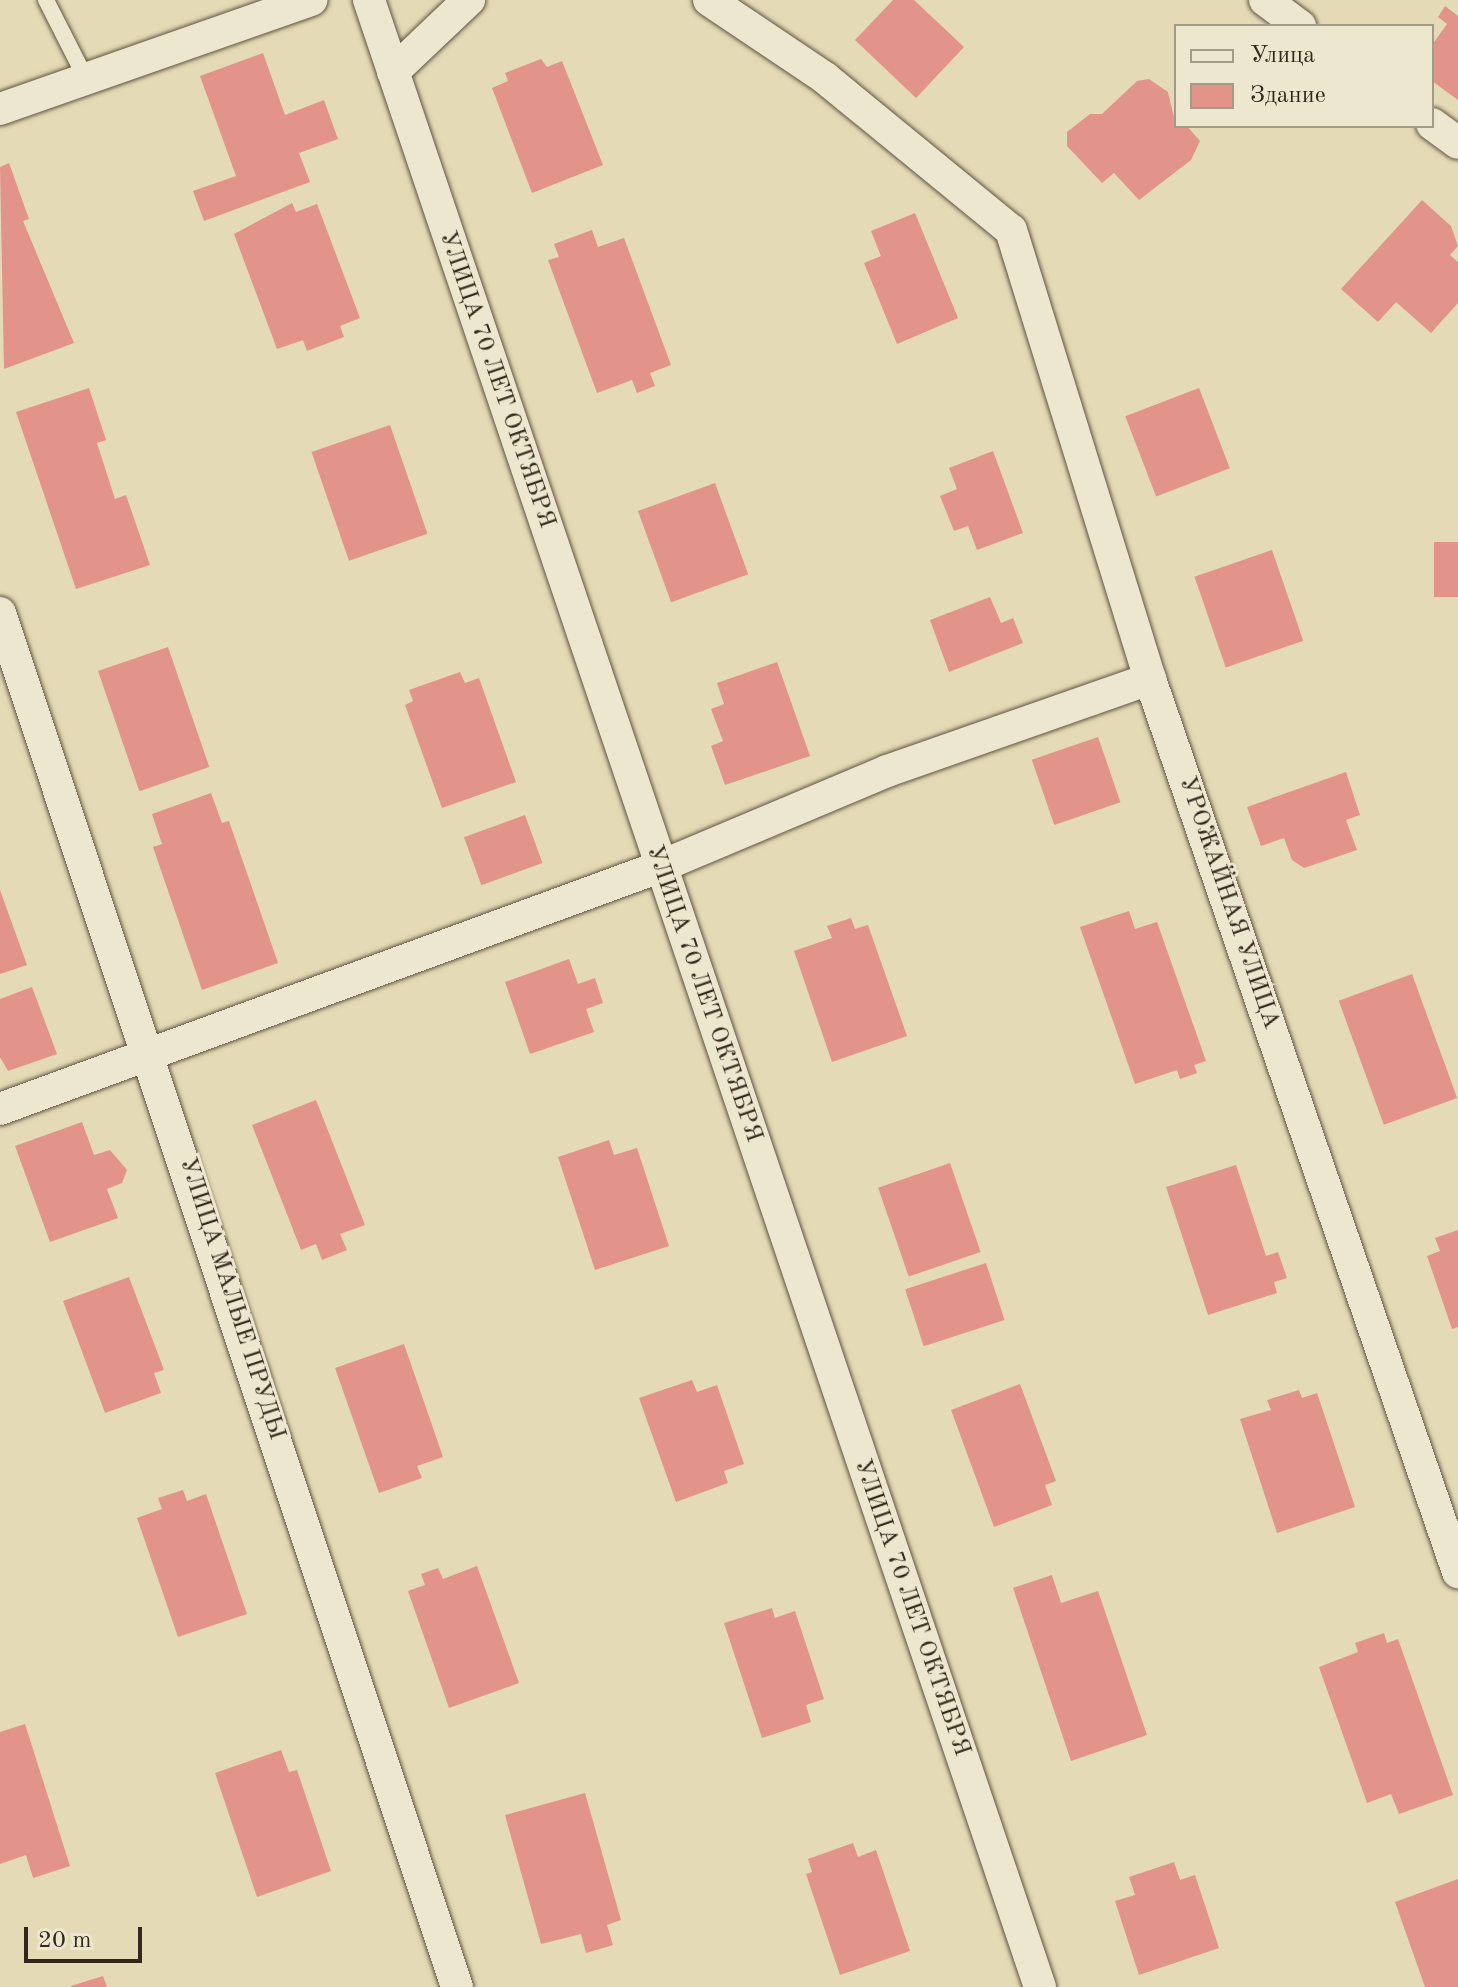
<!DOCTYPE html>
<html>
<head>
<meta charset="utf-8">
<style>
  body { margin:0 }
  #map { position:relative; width:1458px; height:1987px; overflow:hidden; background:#e4dab5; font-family:"Old Standard TT",serif }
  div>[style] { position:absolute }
  .building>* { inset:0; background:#e2948a; transform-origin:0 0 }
  .roads { filter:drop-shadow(0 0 2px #605442) drop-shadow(0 0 2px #605442) }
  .lane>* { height:16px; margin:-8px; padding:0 8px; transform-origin:8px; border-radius:8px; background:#ede7cf }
  .street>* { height:32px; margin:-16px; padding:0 16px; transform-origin:16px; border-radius:16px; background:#ede7cf }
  span { translate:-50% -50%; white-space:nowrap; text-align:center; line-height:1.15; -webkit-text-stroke:6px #ede7cf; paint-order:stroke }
  .street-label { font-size:24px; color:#34271c }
  .legend { position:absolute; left:1174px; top:24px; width:260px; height:104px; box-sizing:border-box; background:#ede7cf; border:2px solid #a39a87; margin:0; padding:10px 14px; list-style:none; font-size:24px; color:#34271c }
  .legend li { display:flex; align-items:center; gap:16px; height:40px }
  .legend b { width:40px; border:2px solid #a39a87 }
  .scale { position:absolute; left:24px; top:1927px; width:118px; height:36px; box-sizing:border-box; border:4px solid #34271c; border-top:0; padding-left:10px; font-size:24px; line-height:28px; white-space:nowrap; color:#34271c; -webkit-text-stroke:6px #ede7cf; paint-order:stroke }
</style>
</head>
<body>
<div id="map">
  <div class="building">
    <div style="clip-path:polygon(893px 0,914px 0,964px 47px,916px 98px,855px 40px)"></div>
    <div style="clip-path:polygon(1445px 6px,1458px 16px,1458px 100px,1432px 81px,1432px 45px,1447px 24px,1438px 17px)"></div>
    <div style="clip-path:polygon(263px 53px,285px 115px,324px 100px,338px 139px,299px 153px,310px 182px,204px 221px,193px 191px,236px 176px,200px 76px)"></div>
    <div style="clip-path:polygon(541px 59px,547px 67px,562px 61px,603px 165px,532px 193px,492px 88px,508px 81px,505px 73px)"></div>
    <div style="clip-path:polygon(1149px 79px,1168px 92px,1176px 126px,1187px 126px,1200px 141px,1191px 160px,1139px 200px,1114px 173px,1102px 183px,1067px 146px,1067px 132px,1090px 114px,1102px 114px,1137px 81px)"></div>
    <div style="clip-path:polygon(9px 163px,29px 219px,23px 221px,74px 343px,4px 369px,0 167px)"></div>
    <div style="clip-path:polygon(1422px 200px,1451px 226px,1458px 246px,1450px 255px,1458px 262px,1458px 303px,1431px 333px,1396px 302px,1378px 322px,1341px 289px)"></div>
    <div style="clip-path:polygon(292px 203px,296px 212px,317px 204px,360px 318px,340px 326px,344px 337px,307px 351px,303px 340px,277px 349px,234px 234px)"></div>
    <div style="clip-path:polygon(915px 213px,958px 318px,897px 344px,864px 263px,881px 256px,871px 231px)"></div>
    <div style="clip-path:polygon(592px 230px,598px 247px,624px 238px,671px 365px,650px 373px,655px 386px,637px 393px,632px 380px,597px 393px,548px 260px,559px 257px,554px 244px)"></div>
    <div style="clip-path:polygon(89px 388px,106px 440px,97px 443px,115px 499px,126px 495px,150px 565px,76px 589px,16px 412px)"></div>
    <div style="left:1199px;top:388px;width:86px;height:79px;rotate:69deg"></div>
    <div style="left:390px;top:425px;width:115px;height:83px;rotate:71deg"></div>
    <div style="clip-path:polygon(993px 451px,1023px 533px,977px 550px,968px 526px,954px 531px,940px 496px,957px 489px,949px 468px)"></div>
    <div style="left:715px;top:483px;width:97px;height:82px;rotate:70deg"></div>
    <div style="left:1434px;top:542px;width:24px;height:55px"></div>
    <div style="left:1272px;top:550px;width:96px;height:82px;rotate:71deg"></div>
    <div style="clip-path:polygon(990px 597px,1001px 623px,1013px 618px,1023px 643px,949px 672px,930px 620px)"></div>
    <div style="left:168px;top:647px;width:127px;height:74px;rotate:71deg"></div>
    <div style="clip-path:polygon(777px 662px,810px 756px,725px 785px,711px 746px,723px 741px,711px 709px,724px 704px,717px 683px)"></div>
    <div style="clip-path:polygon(460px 672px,465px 683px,479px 678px,516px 782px,442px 808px,405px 705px,413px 701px,409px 690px)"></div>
    <div style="left:1098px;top:737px;width:69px;height:70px;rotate:71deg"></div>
    <div style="clip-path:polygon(1346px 772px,1360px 815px,1346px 820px,1357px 850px,1304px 868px,1292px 860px,1284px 838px,1261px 846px,1247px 807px)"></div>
    <div style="clip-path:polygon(211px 793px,222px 823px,229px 821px,278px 963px,202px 990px,153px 847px,162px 844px,152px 814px)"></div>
    <div style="left:525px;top:815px;width:51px;height:65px;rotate:70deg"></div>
    <div style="clip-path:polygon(0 890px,27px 965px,0 974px)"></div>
    <div style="clip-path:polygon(1129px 911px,1135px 929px,1157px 922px,1206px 1061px,1194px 1065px,1197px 1073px,1180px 1079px,1177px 1070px,1135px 1084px,1080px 927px)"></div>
    <div style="clip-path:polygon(851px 918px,855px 929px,868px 925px,907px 1036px,832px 1062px,794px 951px,832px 938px,827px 926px)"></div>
    <div style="clip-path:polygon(569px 959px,578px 984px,595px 978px,603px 1003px,586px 1009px,594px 1032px,530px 1054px,505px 982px)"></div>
    <div style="left:1412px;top:974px;width:132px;height:78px;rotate:70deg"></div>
    <div style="clip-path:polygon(32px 987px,57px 1054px,8px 1071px,0 1057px,0 999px)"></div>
    <div style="clip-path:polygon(316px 1100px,365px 1225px,340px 1234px,347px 1250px,322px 1260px,316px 1244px,301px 1250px,252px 1125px)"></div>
    <div style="clip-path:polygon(82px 1122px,94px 1155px,110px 1150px,127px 1170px,122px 1183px,107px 1189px,118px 1218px,50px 1242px,15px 1146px)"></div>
    <div style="clip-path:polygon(609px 1140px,614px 1155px,637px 1148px,669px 1246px,595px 1270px,558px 1157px)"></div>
    <div style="left:950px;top:1163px;width:94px;height:76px;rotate:71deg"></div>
    <div style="clip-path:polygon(1236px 1165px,1266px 1256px,1278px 1252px,1287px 1278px,1274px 1282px,1277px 1293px,1208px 1315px,1166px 1187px)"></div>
    <div style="clip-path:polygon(1458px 1230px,1458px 1327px,1452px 1329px,1427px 1256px,1440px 1251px,1435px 1238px)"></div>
    <div style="left:986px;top:1263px;width:60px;height:85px;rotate:72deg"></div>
    <div style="clip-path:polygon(129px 1277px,164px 1370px,154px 1373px,161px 1393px,105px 1413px,63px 1301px)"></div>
    <div style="clip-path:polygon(404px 1344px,443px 1457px,417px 1466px,422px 1478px,379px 1493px,335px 1368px)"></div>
    <div style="clip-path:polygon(692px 1380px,697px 1392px,717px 1385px,744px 1464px,724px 1471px,728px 1483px,676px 1502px,639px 1398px)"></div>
    <div style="clip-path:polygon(1020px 1384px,1056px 1481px,1045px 1485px,1052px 1505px,994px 1527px,951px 1410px)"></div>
    <div style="clip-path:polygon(1299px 1390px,1302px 1398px,1317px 1393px,1355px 1507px,1277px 1533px,1240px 1419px,1271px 1410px,1267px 1400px)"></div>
    <div style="clip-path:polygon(183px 1490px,187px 1501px,206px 1494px,247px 1614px,178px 1637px,137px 1518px,162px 1509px,158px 1498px)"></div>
    <div style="clip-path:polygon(477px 1566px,519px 1683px,449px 1708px,408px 1591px,425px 1585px,421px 1574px,438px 1568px,443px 1579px)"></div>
    <div style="clip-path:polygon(1052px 1575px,1061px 1603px,1098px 1591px,1147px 1735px,1071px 1761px,1013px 1588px)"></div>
    <div style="clip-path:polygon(772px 1608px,775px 1618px,795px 1611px,824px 1699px,806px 1705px,811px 1722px,762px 1738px,724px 1623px)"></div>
    <div style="clip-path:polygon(1384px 1633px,1387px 1643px,1398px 1639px,1453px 1795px,1399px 1814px,1391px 1794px,1367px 1803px,1319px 1667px,1358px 1652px,1355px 1643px)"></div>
    <div style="clip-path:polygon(25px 1724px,70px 1866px,33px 1878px,26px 1855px,0 1864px,0 1732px)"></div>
    <div style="clip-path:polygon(281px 1750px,289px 1772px,297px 1770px,331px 1871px,257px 1897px,215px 1773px)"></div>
    <div style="clip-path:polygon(585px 1793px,621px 1920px,607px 1925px,613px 1945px,586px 1953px,581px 1934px,541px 1944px,505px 1815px)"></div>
    <div style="clip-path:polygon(853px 1843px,858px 1857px,876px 1850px,910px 1951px,840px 1975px,806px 1874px,812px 1872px,808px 1859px)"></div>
    <div style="clip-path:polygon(1174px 1862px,1180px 1880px,1195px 1875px,1219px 1948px,1139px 1975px,1115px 1901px,1135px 1895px,1129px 1877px)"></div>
    <div style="clip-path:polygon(1458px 1879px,1458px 1987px,1425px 1987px,1395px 1902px)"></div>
    <div style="clip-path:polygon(103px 1976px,107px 1987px,71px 1987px,71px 1986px)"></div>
  </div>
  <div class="roads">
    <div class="lane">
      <div style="left:46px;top:0;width:89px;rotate:63.1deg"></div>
    </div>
    <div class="street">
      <div style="left:369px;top:0;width:2097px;rotate:71.34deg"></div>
      <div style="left:709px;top:0;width:140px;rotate:33.9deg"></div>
      <div style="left:825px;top:78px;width:240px;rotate:39.3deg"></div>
      <div style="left:1011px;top:230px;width:470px;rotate:72.8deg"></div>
      <div style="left:1150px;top:679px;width:945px;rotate:70.97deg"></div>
      <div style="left:1265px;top:0;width:44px;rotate:36.6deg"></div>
      <div style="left:393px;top:72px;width:105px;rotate:-43.5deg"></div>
      <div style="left:0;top:109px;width:330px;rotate:-19.3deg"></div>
      <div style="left:1432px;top:124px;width:32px;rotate:36deg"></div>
      <div style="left:0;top:613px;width:1448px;rotate:71.6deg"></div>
      <div style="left:0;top:1109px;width:702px;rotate:-20.16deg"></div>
      <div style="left:659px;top:867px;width:247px;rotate:-22.8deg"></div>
      <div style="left:887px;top:771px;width:279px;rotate:-19.3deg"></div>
    </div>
  </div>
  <div class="street-label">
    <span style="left:496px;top:380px;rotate:71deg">УЛИЦА 70 ЛЕТ ОКТЯБРЯ</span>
    <span style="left:1228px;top:903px;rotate:71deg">УРОЖАЙНАЯ УЛИЦА</span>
    <span style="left:703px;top:994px;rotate:71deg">УЛИЦА 70 ЛЕТ ОКТЯБРЯ</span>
    <span style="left:231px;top:1299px;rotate:72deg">УЛИЦА МАЛЫЕ ПРУДЫ</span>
    <span style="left:911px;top:1608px;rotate:71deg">УЛИЦА 70 ЛЕТ ОКТЯБРЯ</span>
  </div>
  <ul class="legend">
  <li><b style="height:10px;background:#ede7cf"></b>Улица</li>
  <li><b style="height:22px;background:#e2948a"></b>Здание</li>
  </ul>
  <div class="scale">20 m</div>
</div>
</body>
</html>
